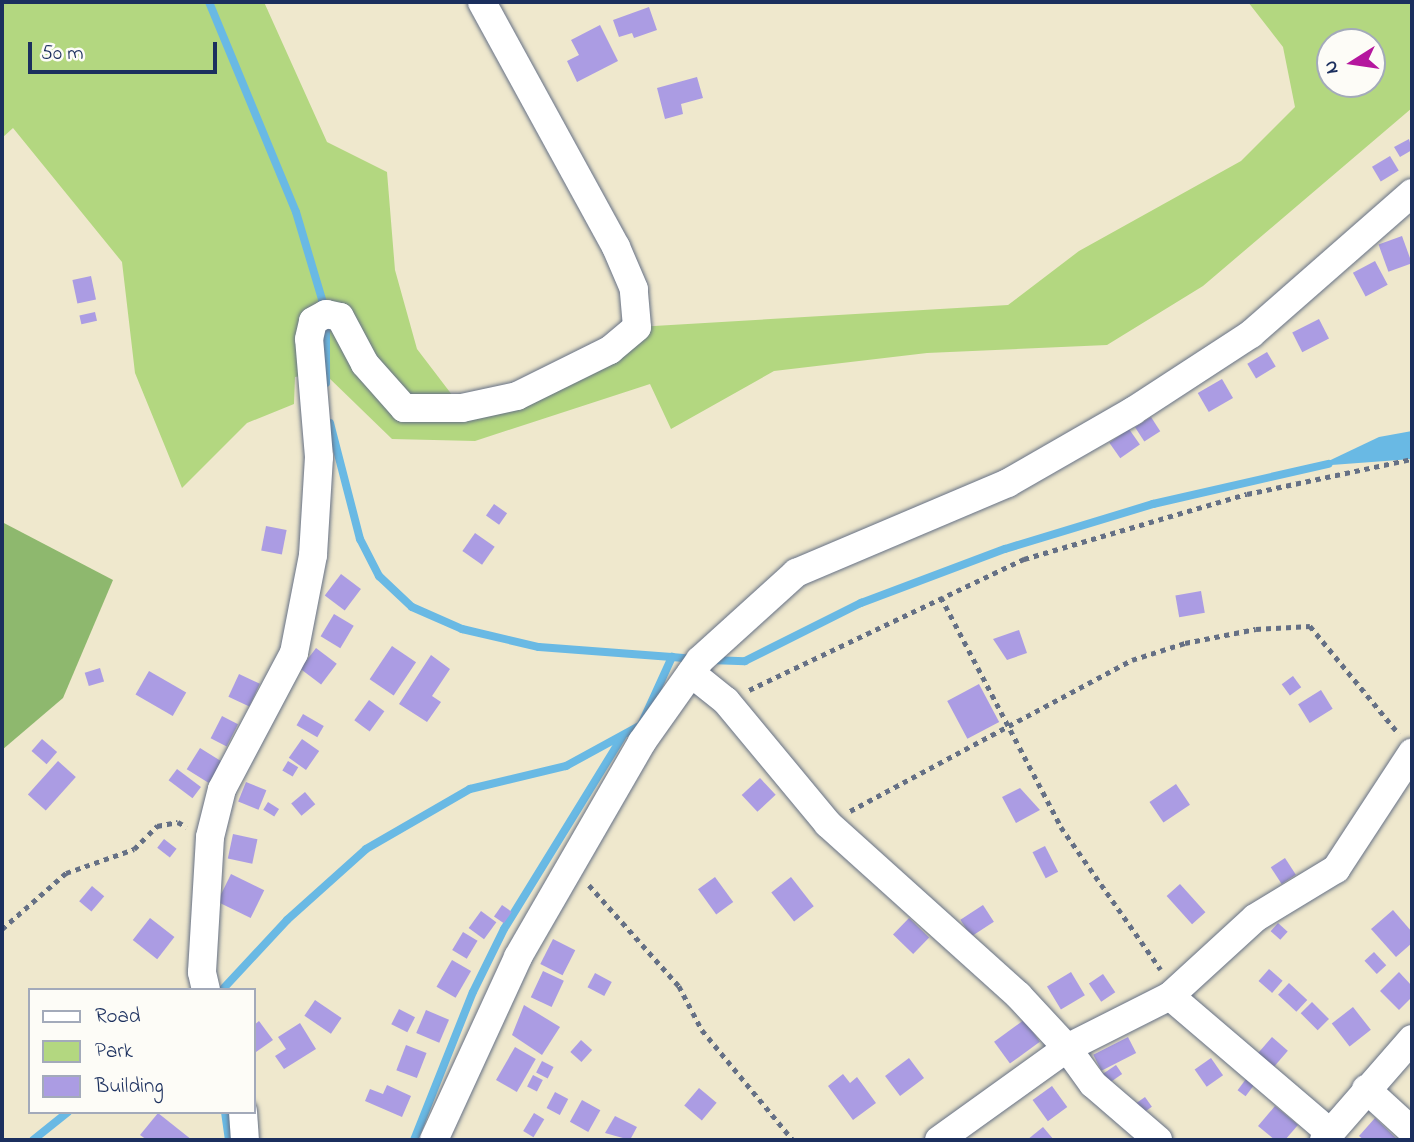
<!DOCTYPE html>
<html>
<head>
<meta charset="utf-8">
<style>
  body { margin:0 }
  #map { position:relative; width:1414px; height:1142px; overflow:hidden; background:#efe8cd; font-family:"Indie Flower",sans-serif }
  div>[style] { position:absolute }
  .green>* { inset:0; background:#b3d780 }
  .forest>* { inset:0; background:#8eb86e }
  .water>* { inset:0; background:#69b9e4 }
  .stream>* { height:8px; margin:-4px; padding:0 4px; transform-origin:4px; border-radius:4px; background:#69b9e4 }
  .building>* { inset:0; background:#ab9ce3; transform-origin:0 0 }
  .path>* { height:4.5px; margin-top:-2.25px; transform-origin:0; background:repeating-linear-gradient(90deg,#657085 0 5px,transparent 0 10px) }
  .roads { filter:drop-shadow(0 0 2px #657085) drop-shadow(0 0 2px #657085) }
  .minor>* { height:28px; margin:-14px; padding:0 14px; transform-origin:14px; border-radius:14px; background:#fff }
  span { translate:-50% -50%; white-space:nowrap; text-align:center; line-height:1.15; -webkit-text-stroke:6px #fdfcf7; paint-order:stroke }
  .frame { position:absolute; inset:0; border:4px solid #1b2f5e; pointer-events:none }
  .legend { position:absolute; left:28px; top:988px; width:228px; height:126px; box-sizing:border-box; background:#fdfcf7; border:2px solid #a3aaba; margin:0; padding:9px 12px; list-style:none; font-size:21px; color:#1b2f5e }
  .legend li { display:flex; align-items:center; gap:14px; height:35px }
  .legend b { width:35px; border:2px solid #a3aaba }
  .north { position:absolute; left:1316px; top:28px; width:70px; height:70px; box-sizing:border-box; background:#fdfcf7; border:2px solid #a3aaba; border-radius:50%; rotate:258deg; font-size:19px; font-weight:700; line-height:28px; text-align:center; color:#1b2f5e }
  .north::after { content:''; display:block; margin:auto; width:24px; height:32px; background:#b5179e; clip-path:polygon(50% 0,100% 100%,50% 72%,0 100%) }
  .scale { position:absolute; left:28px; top:42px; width:189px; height:32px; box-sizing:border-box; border:4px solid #1b2f5e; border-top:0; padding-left:9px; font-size:21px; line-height:24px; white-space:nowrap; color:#1b2f5e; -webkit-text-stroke:5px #fdfcf7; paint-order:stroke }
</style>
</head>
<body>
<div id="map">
  <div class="green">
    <div style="clip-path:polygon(evenodd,2px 2px,264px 2px,327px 142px,387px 172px,395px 270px,417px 349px,462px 408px,637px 327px,1008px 305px,1079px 251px,1241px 161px,1295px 107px,1283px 47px,1248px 2px,1412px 2px,1412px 108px,1203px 286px,1107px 345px,927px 353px,774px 371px,671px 429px,650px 384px,475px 441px,392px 439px,326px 375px,312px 374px,295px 377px,294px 404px,247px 423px,182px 488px,135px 373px,122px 262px,13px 128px,2px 138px,2px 2px,1330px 42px,1372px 42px,1372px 84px,1330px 84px,1330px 42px)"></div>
  </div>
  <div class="forest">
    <div style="clip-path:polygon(2px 522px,113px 580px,63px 698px,2px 750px)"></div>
  </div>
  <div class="water">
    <div style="clip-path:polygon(1412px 431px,1412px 459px,1318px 466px,1379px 437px)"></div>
  </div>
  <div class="stream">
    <div style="left:209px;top:2px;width:227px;rotate:67.5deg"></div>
    <div style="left:296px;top:212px;width:101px;rotate:73.4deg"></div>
    <div style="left:326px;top:322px;width:61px;rotate:90deg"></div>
    <div style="left:330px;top:423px;width:120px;rotate:75.5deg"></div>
    <div style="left:360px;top:539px;width:42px;rotate:62.8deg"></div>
    <div style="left:379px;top:576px;width:45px;rotate:43.2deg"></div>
    <div style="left:412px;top:607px;width:55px;rotate:23.7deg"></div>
    <div style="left:462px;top:629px;width:79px;rotate:13.2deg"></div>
    <div style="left:539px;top:647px;width:133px;rotate:4.3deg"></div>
    <div style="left:710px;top:660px;width:35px;rotate:2deg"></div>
    <div style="left:745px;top:661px;width:130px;rotate:-26.6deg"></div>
    <div style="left:861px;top:603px;width:154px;rotate:-20.6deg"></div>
    <div style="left:1005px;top:549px;width:155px;rotate:-16.9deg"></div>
    <div style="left:1153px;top:504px;width:180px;rotate:-12.9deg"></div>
    <div style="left:222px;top:990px;width:96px;rotate:-47.1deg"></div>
    <div style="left:287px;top:920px;width:106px;rotate:-41.9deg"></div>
    <div style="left:366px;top:849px;width:120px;rotate:-30deg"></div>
    <div style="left:470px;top:789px;width:99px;rotate:-13.5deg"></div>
    <div style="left:566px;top:766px;width:85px;rotate:-28.7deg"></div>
    <div style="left:641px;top:725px;width:75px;rotate:-65.5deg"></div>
    <div style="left:672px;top:657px;width:22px;rotate:5deg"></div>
    <div style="left:225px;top:1112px;width:28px;rotate:82deg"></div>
    <div style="left:33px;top:1140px;width:45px;rotate:-38.7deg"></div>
    <div style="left:414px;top:1140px;width:159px;rotate:-68.3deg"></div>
    <div style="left:473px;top:992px;width:70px;rotate:-63.8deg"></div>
    <div style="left:504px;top:929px;width:225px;rotate:-58.4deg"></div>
  </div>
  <div class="building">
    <div style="clip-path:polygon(649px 7px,657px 30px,634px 38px,632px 33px,619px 37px,613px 20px)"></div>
    <div style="clip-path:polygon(600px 25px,618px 61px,577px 82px,567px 61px,579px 55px,571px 40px)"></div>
    <div style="clip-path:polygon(697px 77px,703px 98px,681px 104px,683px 114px,665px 119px,657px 88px)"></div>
    <div style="clip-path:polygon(1409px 139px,1412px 150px,1400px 157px,1394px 147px)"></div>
    <div style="left:1390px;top:156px;width:17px;height:21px;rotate:59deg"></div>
    <div style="left:1402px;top:236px;width:29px;height:25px;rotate:70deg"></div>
    <div style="left:1375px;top:261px;width:27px;height:25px;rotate:62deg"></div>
    <div style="left:91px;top:276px;width:24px;height:19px;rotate:78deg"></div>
    <div style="left:95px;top:312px;width:9px;height:16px;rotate:77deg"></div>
    <div style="left:1319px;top:319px;width:22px;height:30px;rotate:63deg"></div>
    <div style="left:1267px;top:352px;width:17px;height:23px;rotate:59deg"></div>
    <div style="left:1222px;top:379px;width:22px;height:28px;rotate:60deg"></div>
    <div style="left:1151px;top:417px;width:17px;height:19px;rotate:57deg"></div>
    <div style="left:1129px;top:429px;width:19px;height:24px;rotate:55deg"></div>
    <div style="left:494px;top:504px;width:16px;height:14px;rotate:35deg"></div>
    <div style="left:266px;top:526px;width:21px;height:25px;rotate:11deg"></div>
    <div style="left:475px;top:533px;width:24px;height:22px;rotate:35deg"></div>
    <div style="left:341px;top:574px;width:25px;height:27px;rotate:37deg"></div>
    <div style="left:1201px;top:591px;width:22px;height:26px;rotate:80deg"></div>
    <div style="left:334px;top:614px;width:23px;height:26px;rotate:31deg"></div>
    <div style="clip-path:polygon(1019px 630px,1027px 653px,1007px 660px,993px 639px)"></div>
    <div style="left:392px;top:646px;width:29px;height:40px;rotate:34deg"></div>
    <div style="left:316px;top:648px;width:26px;height:26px;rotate:37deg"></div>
    <div style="clip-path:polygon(431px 655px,450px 669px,432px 696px,441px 702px,427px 722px,399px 704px)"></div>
    <div style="left:100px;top:668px;width:14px;height:16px;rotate:73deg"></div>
    <div style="left:149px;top:671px;width:43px;height:27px;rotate:30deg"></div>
    <div style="left:239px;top:674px;width:23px;height:25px;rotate:25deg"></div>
    <div style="left:1293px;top:676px;width:14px;height:14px;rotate:54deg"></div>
    <div style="left:979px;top:684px;width:43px;height:36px;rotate:62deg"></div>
    <div style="left:1321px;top:690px;width:22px;height:27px;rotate:58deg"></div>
    <div style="left:369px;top:700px;width:19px;height:25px;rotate:36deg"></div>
    <div style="left:303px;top:714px;width:24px;height:13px;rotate:30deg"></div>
    <div style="left:222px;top:716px;width:18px;height:25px;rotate:27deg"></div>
    <div style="left:42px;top:739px;width:20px;height:16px;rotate:41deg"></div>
    <div style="left:302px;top:739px;width:21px;height:23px;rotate:35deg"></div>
    <div style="left:200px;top:748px;width:26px;height:25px;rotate:32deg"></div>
    <div style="left:58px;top:761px;width:24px;height:45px;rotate:42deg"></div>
    <div style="left:288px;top:761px;width:12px;height:11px;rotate:31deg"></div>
    <div style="left:177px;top:769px;width:30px;height:14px;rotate:37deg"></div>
    <div style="left:760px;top:778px;width:23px;height:25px;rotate:47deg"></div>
    <div style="left:246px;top:782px;width:22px;height:21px;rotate:22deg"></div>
    <div style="left:1176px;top:784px;width:25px;height:32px;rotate:56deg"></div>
    <div style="clip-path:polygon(1020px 788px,1040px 810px,1016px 823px,1002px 797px)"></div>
    <div style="left:305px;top:792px;width:16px;height:18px;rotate:50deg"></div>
    <div style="left:268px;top:802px;width:13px;height:9px;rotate:32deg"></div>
    <div style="left:233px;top:834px;width:25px;height:25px;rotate:12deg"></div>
    <div style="left:164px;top:839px;width:16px;height:11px;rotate:38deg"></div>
    <div style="left:1045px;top:846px;width:29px;height:14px;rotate:63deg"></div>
    <div style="left:1285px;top:858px;width:20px;height:17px;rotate:57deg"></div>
    <div style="left:231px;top:874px;width:37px;height:31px;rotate:26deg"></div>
    <div style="left:715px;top:877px;width:31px;height:21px;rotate:54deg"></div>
    <div style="left:791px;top:877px;width:37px;height:25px;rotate:52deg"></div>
    <div style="left:1180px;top:884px;width:38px;height:18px;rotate:48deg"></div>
    <div style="left:92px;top:886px;width:16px;height:20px;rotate:40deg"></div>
    <div style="left:502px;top:905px;width:12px;height:14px;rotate:35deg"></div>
    <div style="left:983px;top:905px;width:20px;height:27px;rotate:57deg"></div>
    <div style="clip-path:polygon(1393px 910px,1412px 932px,1412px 943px,1396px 957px,1371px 929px)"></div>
    <div style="left:481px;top:911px;width:19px;height:21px;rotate:36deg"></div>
    <div style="left:150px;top:918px;width:31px;height:28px;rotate:38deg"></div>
    <div style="left:909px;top:918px;width:28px;height:23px;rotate:44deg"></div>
    <div style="left:1278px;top:923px;width:13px;height:11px;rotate:42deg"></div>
    <div style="left:463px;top:932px;width:17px;height:21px;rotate:31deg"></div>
    <div style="left:553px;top:939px;width:25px;height:28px;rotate:27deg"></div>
    <div style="left:1374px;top:952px;width:18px;height:13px;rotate:47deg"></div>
    <div style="left:452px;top:960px;width:22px;height:31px;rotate:30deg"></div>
    <div style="left:1269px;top:969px;width:18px;height:16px;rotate:41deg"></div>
    <div style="left:543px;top:971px;width:23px;height:29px;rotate:25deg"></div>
    <div style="left:1071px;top:972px;width:27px;height:28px;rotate:59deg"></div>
    <div style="clip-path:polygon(1399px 972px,1412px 986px,1412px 997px,1399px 1010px,1380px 991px)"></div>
    <div style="left:595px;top:973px;width:19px;height:16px;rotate:28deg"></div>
    <div style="left:1103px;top:974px;width:22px;height:17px;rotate:56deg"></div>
    <div style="left:1289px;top:983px;width:25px;height:16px;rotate:43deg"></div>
    <div style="left:315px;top:1000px;width:32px;height:19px;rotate:34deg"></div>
    <div style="left:1312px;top:1002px;width:24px;height:16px;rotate:45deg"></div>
    <div style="clip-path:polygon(524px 1005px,560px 1027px,542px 1055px,512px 1035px)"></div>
    <div style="left:1353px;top:1007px;width:29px;height:27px;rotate:52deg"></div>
    <div style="left:399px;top:1009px;width:18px;height:17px;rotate:27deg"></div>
    <div style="left:426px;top:1010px;width:25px;height:25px;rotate:23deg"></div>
    <div style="left:1024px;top:1020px;width:27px;height:37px;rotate:54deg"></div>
    <div style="clip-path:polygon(259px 1021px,273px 1040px,256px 1052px,254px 1025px)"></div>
    <div style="clip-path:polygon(300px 1023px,316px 1049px,284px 1069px,275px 1056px,286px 1049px,278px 1037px)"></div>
    <div style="left:1128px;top:1037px;width:18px;height:39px;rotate:63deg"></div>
    <div style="left:1272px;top:1037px;width:21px;height:27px;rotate:41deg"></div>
    <div style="left:581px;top:1040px;width:15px;height:16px;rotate:42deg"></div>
    <div style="left:406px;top:1045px;width:22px;height:27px;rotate:21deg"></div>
    <div style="left:515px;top:1047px;width:24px;height:38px;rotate:30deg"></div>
    <div style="left:909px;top:1058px;width:25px;height:30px;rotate:53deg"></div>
    <div style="left:1211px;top:1058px;width:21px;height:20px;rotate:55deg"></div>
    <div style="left:542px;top:1061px;width:13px;height:13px;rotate:27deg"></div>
    <div style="left:1116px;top:1065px;width:11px;height:17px;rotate:56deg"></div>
    <div style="clip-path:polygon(843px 1074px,850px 1083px,857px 1077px,876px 1103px,853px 1120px,828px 1086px)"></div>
    <div style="left:533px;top:1075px;width:11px;height:13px;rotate:27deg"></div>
    <div style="left:1246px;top:1079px;width:10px;height:14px;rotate:37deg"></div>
    <div style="clip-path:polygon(387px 1085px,411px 1096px,402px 1117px,365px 1101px,370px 1089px,383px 1094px)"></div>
    <div style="left:1052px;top:1086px;width:26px;height:24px;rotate:54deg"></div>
    <div style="left:699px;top:1088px;width:23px;height:23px;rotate:40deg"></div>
    <div style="left:555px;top:1092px;width:15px;height:18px;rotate:28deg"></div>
    <div style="left:1145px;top:1097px;width:12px;height:17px;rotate:55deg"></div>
    <div style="left:582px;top:1100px;width:21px;height:25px;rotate:29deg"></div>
    <div style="clip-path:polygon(1275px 1106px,1298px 1125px,1285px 1140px,1275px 1140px,1258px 1126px)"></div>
    <div style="clip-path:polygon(158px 1113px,192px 1140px,147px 1140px,140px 1135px)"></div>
    <div style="left:534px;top:1113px;width:12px;height:21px;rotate:31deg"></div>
    <div style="clip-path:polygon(615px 1116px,637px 1127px,630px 1140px,605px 1133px)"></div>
    <div style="clip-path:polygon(1375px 1118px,1398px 1140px,1364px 1140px,1359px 1136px)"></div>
    <div style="clip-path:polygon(1043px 1127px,1054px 1140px,1027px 1140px)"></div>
  </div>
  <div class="path">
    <div style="left:941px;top:597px;width:259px;rotate:62.4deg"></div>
    <div style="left:1061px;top:827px;width:174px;rotate:55deg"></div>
    <div style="left:749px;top:690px;width:305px;rotate:-25.5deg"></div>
    <div style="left:1024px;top:559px;width:232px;rotate:-16.3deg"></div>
    <div style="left:1247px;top:494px;width:169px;rotate:-12deg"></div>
    <div style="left:850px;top:811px;width:320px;rotate:-28.2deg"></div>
    <div style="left:1132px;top:660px;width:56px;rotate:-17.8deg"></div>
    <div style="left:1185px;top:643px;width:72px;rotate:-11.2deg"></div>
    <div style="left:1256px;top:629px;width:54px;rotate:-3.2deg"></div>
    <div style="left:1310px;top:626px;width:140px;rotate:50.5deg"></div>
    <div style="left:589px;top:885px;width:135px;rotate:48.3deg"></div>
    <div style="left:679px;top:986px;width:50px;rotate:62.4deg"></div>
    <div style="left:702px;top:1030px;width:143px;rotate:50.4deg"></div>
    <div style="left:2px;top:929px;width:85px;rotate:-41.2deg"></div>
    <div style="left:66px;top:873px;width:72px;rotate:-19.4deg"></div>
    <div style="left:134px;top:849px;width:33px;rotate:-45deg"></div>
    <div style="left:157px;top:826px;width:21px;rotate:-11deg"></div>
    <div style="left:178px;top:822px;width:10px;rotate:29deg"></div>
  </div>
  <div class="roads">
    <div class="minor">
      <div style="left:691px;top:673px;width:45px;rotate:38.7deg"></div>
      <div style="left:726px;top:701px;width:160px;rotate:50.3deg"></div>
      <div style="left:828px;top:824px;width:256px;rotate:42deg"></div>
      <div style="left:1018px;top:995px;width:72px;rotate:47.2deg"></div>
      <div style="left:1067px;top:1048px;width:44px;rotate:54.2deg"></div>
      <div style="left:1093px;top:1084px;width:86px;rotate:40.7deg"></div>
      <div style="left:206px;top:990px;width:18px;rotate:-103deg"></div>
      <div style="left:202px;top:972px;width:135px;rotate:-86.6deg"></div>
      <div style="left:210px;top:837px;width:49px;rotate:-76deg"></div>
      <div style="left:222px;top:789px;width:154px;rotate:-62.1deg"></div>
      <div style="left:294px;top:653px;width:100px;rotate:-79deg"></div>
      <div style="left:313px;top:555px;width:98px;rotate:-86.5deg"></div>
      <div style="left:319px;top:457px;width:118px;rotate:-94.8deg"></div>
      <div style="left:309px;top:339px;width:18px;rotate:-77deg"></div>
      <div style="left:313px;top:321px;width:15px;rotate:-28deg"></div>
      <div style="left:326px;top:314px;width:14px;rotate:12deg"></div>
      <div style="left:340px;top:317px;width:53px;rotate:62deg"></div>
      <div style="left:365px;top:364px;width:59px;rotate:48.4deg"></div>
      <div style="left:404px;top:408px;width:58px"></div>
      <div style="left:462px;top:408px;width:56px;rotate:-12.3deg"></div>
      <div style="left:517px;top:396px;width:104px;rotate:-26.3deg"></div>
      <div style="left:610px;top:350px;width:35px;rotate:-40deg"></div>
      <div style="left:637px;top:327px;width:38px;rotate:-95deg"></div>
      <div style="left:634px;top:289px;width:46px;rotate:-113.2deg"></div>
      <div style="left:616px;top:247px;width:279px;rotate:-118.7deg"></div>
      <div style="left:1170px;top:996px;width:115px;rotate:-42.5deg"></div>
      <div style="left:1255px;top:918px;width:95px;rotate:-31.2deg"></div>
      <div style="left:1336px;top:869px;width:139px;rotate:-56.8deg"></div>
      <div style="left:1366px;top:1089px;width:62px;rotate:42.4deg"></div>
      <div style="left:243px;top:1112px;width:28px;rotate:86deg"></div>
      <div style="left:434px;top:1140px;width:201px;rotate:-65.3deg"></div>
      <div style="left:518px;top:957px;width:248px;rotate:-60deg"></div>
      <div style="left:642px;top:742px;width:100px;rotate:-54.7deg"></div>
      <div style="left:700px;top:660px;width:130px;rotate:-42.2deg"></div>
      <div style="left:796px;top:573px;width:230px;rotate:-23deg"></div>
      <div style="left:1008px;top:483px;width:144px;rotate:-29.9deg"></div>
      <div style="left:1133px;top:411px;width:141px;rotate:-33.1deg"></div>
      <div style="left:1251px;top:334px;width:214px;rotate:-41.2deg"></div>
      <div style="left:939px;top:1140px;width:158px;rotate:-35.7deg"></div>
      <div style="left:1067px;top:1048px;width:115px;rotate:-26.8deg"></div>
      <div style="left:1170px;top:996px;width:209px;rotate:40.5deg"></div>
      <div style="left:1324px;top:1140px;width:134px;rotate:-48.9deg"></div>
    </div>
  </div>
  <div class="frame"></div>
  <ul class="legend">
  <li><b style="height:9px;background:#fff"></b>Road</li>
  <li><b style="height:19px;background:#b3d780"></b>Park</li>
  <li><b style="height:19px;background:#ab9ce3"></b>Building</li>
  </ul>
  <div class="north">N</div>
  <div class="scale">50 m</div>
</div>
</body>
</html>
